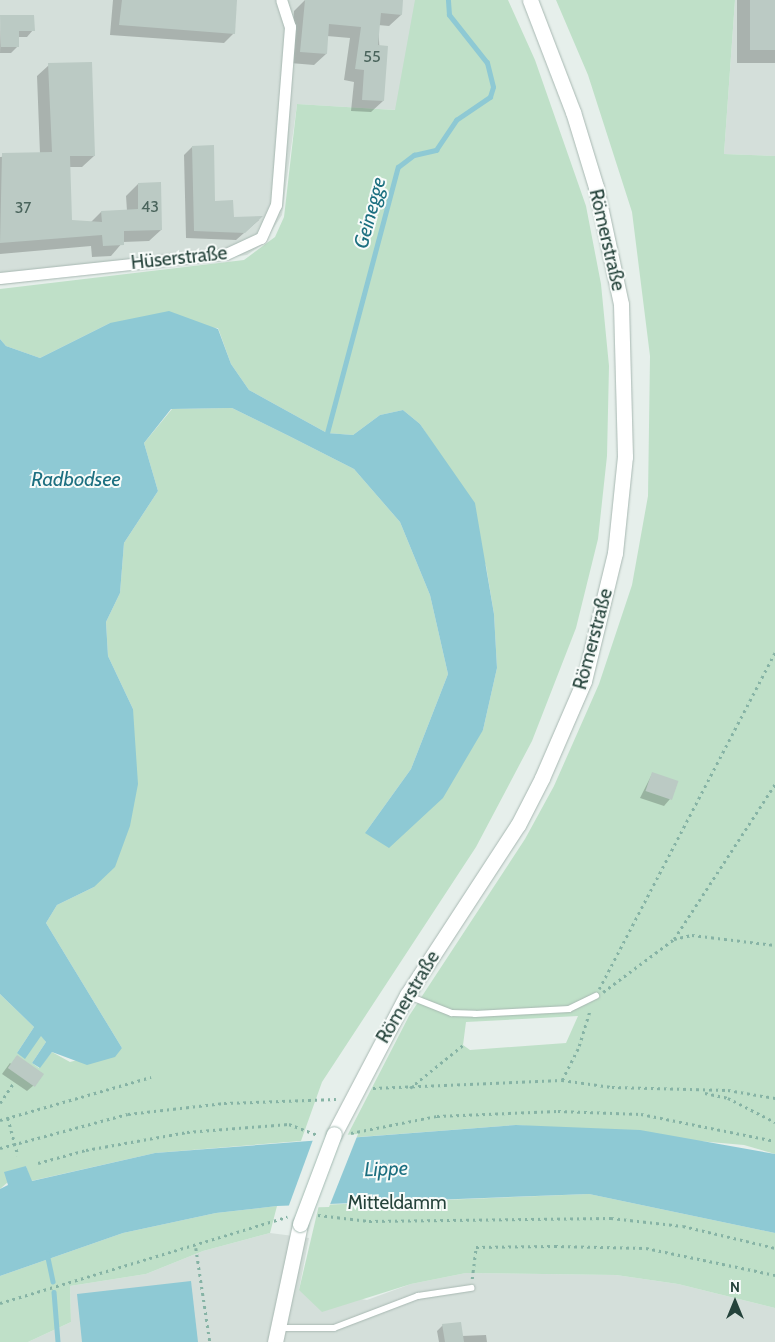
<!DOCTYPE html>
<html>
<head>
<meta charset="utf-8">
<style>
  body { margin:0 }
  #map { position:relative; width:775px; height:1342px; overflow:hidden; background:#e6efeb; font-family:Cabin,sans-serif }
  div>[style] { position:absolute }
  .built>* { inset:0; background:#d4dfda }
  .green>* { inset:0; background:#bfe0c8 }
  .water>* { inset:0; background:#8ec9d4 }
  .pier>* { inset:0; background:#e6efeb }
  .shadow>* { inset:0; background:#0003; transform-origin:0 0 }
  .stream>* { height:4.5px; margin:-2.25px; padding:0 2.25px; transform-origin:2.25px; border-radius:2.25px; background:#8ec9d4 }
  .building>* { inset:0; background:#bbcac4; transform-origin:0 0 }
  .path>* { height:2.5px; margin-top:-1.25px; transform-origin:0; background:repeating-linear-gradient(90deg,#86b3a5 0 2.5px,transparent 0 6.5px) }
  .roads { filter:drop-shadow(0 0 1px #a8b8b2) drop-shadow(0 0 1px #a8b8b2) }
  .service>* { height:5.5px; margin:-2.75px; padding:0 2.75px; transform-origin:2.75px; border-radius:2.75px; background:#fff }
  .minor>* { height:11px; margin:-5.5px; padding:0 5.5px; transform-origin:5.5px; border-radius:5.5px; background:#fff }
  .secondary>* { height:15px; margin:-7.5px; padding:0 7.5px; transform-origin:7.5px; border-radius:7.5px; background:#fff }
  .bridges { filter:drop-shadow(0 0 1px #a4bbb3) drop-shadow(0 0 1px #a4bbb3) }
  .secondary-bridge>* { height:15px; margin:-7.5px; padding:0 7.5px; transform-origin:7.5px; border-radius:7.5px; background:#fff }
  span { translate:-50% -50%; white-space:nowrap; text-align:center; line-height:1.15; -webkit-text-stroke:4px #f7fbf9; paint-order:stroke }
  .number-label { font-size:16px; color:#4a645c }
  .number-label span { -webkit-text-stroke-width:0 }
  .street-label { font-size:19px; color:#24423a }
  .water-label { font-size:20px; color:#1c6f80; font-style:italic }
  .north { position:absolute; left:710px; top:1277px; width:50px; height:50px; -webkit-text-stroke:4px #f7fbf9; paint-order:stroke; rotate:0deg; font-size:14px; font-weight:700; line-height:20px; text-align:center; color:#24423a }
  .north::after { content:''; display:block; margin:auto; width:18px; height:22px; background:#24423a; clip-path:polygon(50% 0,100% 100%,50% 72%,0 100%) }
</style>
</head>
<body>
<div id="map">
  <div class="built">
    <div style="clip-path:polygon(0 0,416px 0,396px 110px,297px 104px,282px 215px,263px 244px,247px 255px,0 285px)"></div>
    <div style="clip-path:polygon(735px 0,775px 0,775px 156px,724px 154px)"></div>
    <div style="clip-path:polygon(270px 1233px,309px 1238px,299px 1290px,367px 1300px,411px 1284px,466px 1273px,616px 1275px,678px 1284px,775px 1308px,775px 1342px,28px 1342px,71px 1322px,70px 1286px,146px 1274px,203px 1251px)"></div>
  </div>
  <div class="green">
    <div style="clip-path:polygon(415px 0,508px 0,535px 60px,586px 206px,601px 284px,609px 366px,607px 456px,598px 539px,576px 628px,532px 741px,476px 847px,322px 1082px,301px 1141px,155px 1153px,31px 1181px,26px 1166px,0 1189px,0 994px,34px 1027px,17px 1053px,41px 1035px,46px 1042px,32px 1063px,39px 1068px,52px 1052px,70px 1062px,122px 1048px,46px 923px,57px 905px,94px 887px,133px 709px,108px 656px,106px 622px,120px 593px,124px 543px,158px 491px,144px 443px,172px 409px,232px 408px,289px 436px,354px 469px,400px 522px,430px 595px,448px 674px,411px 769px,365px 833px,483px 730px,497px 668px,494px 614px,486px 566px,439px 453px,420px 424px,403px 410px,380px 415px,353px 435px,327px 433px,249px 390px,231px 364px,218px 328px,110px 323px,40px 358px,6px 346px,0 339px,0 289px,244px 260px,275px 237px,284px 217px,297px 104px,395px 110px)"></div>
    <div style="clip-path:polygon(evenodd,556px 0,735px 0,724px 154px,775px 156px,775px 1154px,744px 1145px,516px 1125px,346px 1138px,409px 1016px,525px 839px,554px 786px,599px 684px,632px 585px,648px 496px,650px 356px,632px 212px,588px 75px,556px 0,578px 1016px,566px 1043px,470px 1050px,463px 1045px,466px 1022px,578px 1016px)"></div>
    <div style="clip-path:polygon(589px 1194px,775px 1233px,775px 1308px,678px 1284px,616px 1275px,466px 1273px,411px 1284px,322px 1312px,299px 1290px,319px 1205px)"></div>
    <div style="clip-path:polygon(277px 1206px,270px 1233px,203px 1251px,146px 1274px,70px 1286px,71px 1322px,28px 1342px,0 1342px,0 1276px,123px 1233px,216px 1213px)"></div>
  </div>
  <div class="water">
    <div style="clip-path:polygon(169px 311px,218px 329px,231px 364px,249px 390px,327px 433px,353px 435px,380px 415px,403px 410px,420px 424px,475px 503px,494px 614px,497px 668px,483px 730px,443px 798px,389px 848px,365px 833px,411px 769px,448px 674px,430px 595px,400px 522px,354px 469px,289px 436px,232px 408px,171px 409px,144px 443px,158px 491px,124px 543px,120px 593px,106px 622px,108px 656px,133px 709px,138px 784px,130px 826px,115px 867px,94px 887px,57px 905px,46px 923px,122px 1048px,115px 1057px,87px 1065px,52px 1052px,40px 1068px,32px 1063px,46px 1042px,41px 1036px,25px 1059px,17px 1053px,34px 1027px,0 994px,0 339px,6px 346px,40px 358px,110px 323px)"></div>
    <div style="clip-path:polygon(516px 1125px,640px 1130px,775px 1154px,775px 1233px,589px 1194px,277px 1206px,216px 1213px,123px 1233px,0 1276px,0 1189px,8px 1185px,4px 1172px,26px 1166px,32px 1181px,155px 1153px)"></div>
    <div style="clip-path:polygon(191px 1281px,198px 1342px,82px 1342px,77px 1294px)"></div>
  </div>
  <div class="pier">
    <div style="clip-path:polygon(358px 1134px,329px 1207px,288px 1208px,314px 1137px)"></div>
  </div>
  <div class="shadow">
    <div style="clip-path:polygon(113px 0,236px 0,234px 33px,224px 43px,110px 35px)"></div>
    <div style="clip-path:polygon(305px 0,402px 0,401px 15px,389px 26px,378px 25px,383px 101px,371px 112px,351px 111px,354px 82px,344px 80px,350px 38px,327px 36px,326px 54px,314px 65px,290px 63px,294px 11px)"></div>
    <div style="left:775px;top:0;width:63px;height:38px;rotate:90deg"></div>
    <div style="clip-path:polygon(1px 16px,33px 30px,27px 37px,17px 37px,18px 46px,11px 53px,0 53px)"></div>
    <div style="clip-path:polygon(49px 65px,94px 156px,82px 167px,69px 167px,71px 221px,91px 222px,101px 212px,127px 211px,126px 196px,138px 184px,161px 230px,149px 241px,123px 242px,111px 256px,92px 257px,91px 246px,0 254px,0 157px,40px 154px,37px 76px)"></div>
    <div style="clip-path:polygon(192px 147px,214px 202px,232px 218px,259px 220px,236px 240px,186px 238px,184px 155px)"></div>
    <div style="clip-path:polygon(652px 774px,670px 799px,664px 806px,640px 798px)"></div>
    <div style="clip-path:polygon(10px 1063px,34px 1085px,27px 1091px,2px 1074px)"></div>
    <div style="clip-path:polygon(443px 1325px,462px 1336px,486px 1335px,487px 1342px,439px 1342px,437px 1331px)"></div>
  </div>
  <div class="stream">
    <div style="left:327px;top:433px;width:275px;rotate:-75.1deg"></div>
    <div style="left:398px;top:167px;width:20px;rotate:-37deg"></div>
    <div style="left:414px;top:155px;width:23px;rotate:-13deg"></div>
    <div style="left:436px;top:150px;width:36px;rotate:-56deg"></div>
    <div style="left:456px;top:120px;width:41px;rotate:-34.1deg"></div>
    <div style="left:490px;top:97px;width:10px;rotate:-73deg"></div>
    <div style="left:493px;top:87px;width:25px;rotate:-104deg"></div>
    <div style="left:487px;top:63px;width:61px;rotate:-128.4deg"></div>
    <div style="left:449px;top:15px;width:15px;rotate:-94deg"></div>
    <div style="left:47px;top:1253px;width:29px;rotate:78deg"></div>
    <div style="left:54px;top:1292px;width:50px;rotate:85.4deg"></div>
  </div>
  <div class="building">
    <div style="clip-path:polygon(122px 0,237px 0,235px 34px,119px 25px)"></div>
    <div style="clip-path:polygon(305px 0,403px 0,402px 15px,381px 13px,378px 45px,388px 46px,384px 101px,362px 100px,364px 70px,355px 69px,361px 27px,329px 24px,327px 54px,300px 52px)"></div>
    <div style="left:750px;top:0;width:25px;height:50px"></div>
    <div style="clip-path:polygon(0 15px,34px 15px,35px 31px,19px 31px,19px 47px,1px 47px)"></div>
    <div style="clip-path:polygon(92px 62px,95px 156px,70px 156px,72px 220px,102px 222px,101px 211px,138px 209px,138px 183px,161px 182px,162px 230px,124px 231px,124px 245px,103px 246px,102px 235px,0 243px,2px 153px,52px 152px,48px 63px)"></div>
    <div style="clip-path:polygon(214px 145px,215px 201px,233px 200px,234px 217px,263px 216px,245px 233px,194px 231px,192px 146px)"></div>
    <div style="left:652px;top:772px;width:28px;height:20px;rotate:19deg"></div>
    <div style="left:17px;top:1055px;width:33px;height:16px;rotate:35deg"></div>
    <div style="clip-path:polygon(461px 1322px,464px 1342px,445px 1342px,442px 1324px)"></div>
  </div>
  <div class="path">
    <div style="left:674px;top:939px;width:185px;rotate:-56.9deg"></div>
    <div style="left:599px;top:989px;width:380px;rotate:-62.4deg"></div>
    <div style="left:603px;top:992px;width:89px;rotate:-36.7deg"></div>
    <div style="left:674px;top:939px;width:18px;rotate:-13deg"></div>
    <div style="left:692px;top:935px;width:84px;rotate:6.9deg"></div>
    <div style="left:562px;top:1080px;width:38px;rotate:-63deg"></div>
    <div style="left:579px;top:1046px;width:38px;rotate:-73deg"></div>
    <div style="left:373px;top:1088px;width:189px;rotate:-2.4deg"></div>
    <div style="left:562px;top:1080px;width:50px;rotate:8deg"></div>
    <div style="left:612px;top:1087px;width:116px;rotate:1.5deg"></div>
    <div style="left:728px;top:1090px;width:48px;rotate:9.7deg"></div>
    <div style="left:410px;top:1088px;width:68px;rotate:-39.1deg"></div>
    <div style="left:705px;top:1093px;width:24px;rotate:12deg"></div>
    <div style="left:728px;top:1098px;width:53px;rotate:27.1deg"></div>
    <div style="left:0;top:1103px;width:25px;rotate:-56deg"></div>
    <div style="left:8px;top:1118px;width:39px;rotate:75deg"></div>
    <div style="left:0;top:1120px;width:157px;rotate:-15.9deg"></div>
    <div style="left:351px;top:1133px;width:88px;rotate:-11.2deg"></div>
    <div style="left:437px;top:1116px;width:121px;rotate:-2.4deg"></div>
    <div style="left:558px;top:1111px;width:83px;rotate:2.1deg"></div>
    <div style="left:641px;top:1114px;width:137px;rotate:11.4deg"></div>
    <div style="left:0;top:1148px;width:132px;rotate:-14.9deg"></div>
    <div style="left:128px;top:1114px;width:97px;rotate:-6.5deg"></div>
    <div style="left:224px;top:1103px;width:112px;rotate:-2deg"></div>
    <div style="left:38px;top:1163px;width:50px;rotate:-15.2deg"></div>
    <div style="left:86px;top:1150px;width:103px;rotate:-10.1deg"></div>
    <div style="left:187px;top:1132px;width:102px;rotate:-4.5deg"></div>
    <div style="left:289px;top:1124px;width:31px;rotate:21deg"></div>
    <div style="left:318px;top:1215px;width:51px;rotate:6.7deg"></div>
    <div style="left:369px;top:1221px;width:242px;rotate:-0.7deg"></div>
    <div style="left:611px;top:1218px;width:72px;rotate:6.3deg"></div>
    <div style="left:683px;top:1226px;width:95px;rotate:13.4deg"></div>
    <div style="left:196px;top:1248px;width:95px;rotate:81.5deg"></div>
    <div style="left:472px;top:1279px;width:32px;rotate:-83deg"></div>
    <div style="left:476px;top:1247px;width:79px;rotate:-0.7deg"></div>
    <div style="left:555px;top:1246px;width:91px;rotate:1.3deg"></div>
    <div style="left:646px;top:1248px;width:132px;rotate:11.8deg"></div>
    <div style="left:0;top:1303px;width:300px;rotate:-16.7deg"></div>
  </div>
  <div class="roads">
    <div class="service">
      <div style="left:409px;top:996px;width:46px;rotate:21.6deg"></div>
      <div style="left:452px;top:1013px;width:23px;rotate:2deg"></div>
      <div style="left:475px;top:1014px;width:94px;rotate:-3deg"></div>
      <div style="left:569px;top:1009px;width:30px;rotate:-26deg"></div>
      <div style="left:280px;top:1328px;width:54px"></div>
      <div style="left:334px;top:1328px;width:90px;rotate:-20.9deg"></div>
      <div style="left:418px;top:1296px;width:54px;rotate:-8.6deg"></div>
    </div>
    <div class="minor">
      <div style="left:0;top:278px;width:227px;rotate:-6.1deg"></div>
      <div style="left:226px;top:254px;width:38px;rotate:-25deg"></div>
      <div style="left:261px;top:238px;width:36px;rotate:-66deg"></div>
      <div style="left:276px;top:205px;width:179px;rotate:-85.5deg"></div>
      <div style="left:290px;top:27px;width:28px;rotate:-108deg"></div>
    </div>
    <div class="secondary">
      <div style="left:334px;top:1134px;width:157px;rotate:-62.3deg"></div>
      <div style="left:407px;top:995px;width:203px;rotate:-56.9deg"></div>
      <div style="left:518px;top:825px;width:53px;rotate:-62.9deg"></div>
      <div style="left:542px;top:778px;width:106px;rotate:-66.6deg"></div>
      <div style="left:584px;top:681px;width:132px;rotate:-76.4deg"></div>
      <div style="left:615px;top:553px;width:97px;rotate:-84.1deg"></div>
      <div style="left:625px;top:457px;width:153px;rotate:-91.5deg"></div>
      <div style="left:621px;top:304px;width:120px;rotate:-102.1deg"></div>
      <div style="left:596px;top:187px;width:78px;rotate:-107deg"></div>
      <div style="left:573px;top:112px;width:120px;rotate:-111deg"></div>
      <div style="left:275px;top:1342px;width:121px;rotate:-78deg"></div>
    </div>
  </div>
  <div class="bridges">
    <div class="secondary-bridge">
      <div style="left:300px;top:1224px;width:96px;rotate:-69.3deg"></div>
    </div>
  </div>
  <div class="number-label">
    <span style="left:372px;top:57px">55</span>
    <span style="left:150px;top:207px">43</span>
    <span style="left:23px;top:208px">37</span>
  </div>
  <div class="street-label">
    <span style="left:607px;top:240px;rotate:77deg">Römerstraße</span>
    <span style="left:179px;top:258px;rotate:-6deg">Hüserstraße</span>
    <span style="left:593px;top:639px;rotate:-75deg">Römerstraße</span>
    <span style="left:408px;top:997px;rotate:-59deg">Römerstraße</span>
    <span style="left:397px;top:1203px">Mitteldamm</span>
  </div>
  <div class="water-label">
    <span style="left:370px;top:213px;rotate:-75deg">Geinegge</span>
    <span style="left:76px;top:479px">Radbodsee</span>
    <span style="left:386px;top:1169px;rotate:-2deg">Lippe</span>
  </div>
  <div class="north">N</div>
</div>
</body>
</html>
